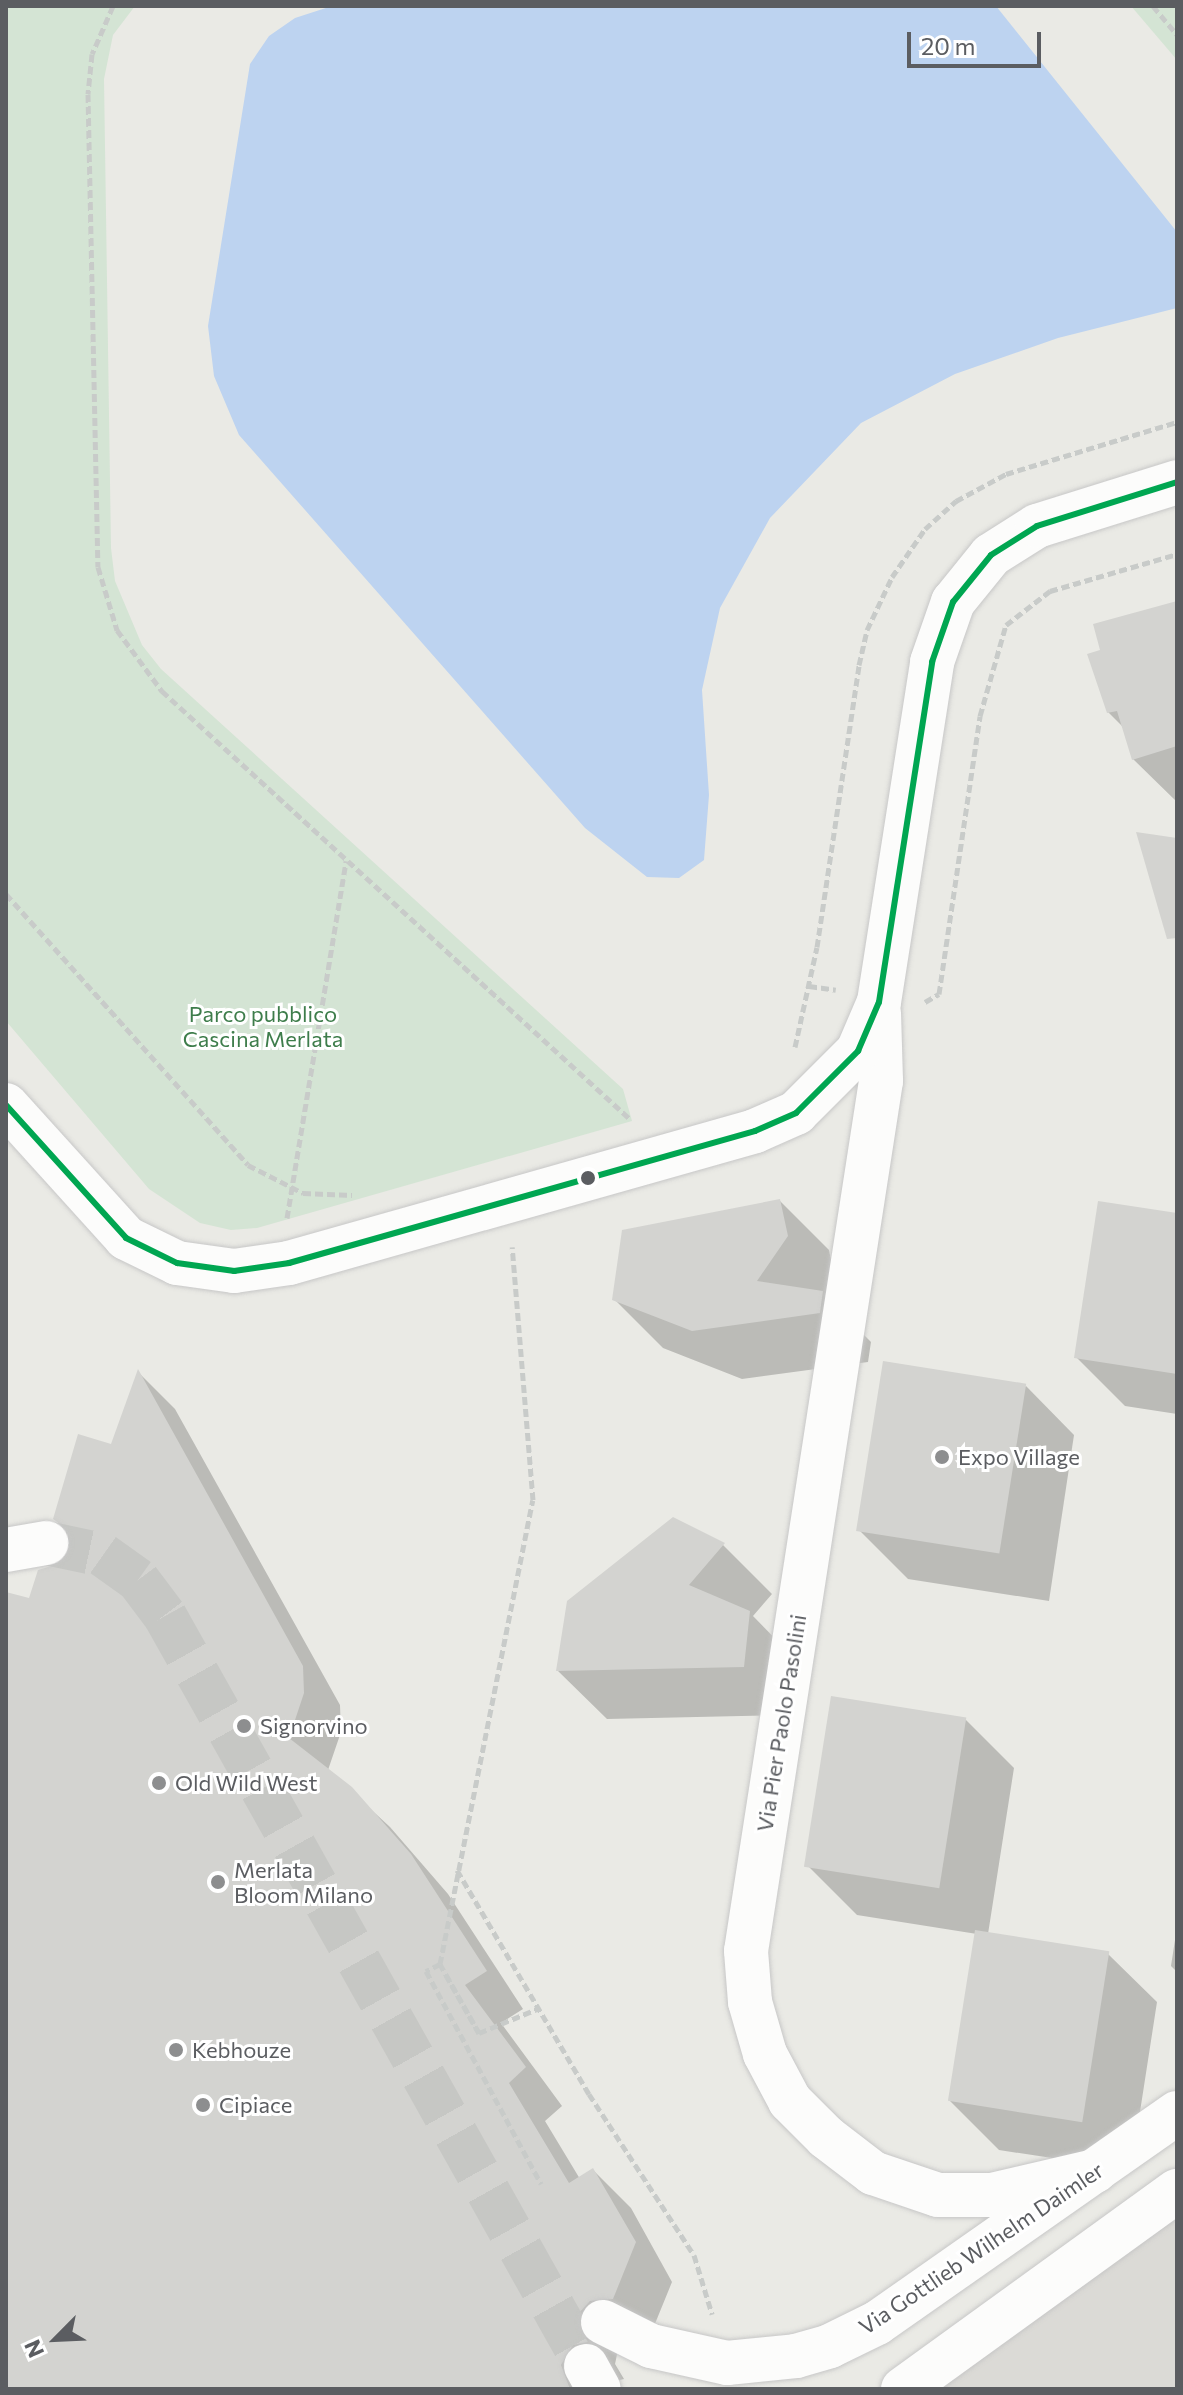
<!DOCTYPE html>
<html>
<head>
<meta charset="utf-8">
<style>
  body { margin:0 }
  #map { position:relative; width:1183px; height:2395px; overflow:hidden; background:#eaeae5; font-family:Commissioner,sans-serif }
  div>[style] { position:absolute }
  .industrial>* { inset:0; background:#dbdad6 }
  .green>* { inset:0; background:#d4e4d4 }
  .water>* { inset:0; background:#bdd3f0 }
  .shadow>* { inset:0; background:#0003 }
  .building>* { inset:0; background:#d3d3d0; transform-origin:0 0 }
  .minor-tunnel>* { height:44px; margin-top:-22px; transform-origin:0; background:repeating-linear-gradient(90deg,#c6c7c4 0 44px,transparent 0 66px) }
  .path>* { height:5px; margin-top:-2.5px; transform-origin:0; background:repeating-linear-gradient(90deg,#c8cbc9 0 8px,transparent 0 12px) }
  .roads { filter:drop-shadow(0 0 2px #c7c7c7) drop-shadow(0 0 2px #c7c7c7) }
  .minor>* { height:44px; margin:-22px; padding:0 22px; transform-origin:22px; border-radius:22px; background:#fcfcfb }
  .bus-1>* { height:6px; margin:-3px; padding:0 3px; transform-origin:3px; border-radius:3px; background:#00a651 }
  .dots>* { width:22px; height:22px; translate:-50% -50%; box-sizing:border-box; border:4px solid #fff; border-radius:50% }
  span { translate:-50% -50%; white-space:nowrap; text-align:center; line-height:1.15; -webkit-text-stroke:6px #fff; paint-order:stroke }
  .park-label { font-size:22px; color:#3e7d4b }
  .poi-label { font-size:22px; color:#5b5d61 }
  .left { translate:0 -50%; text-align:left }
  .street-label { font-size:22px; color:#5b5d61 }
  .frame { position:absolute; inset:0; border:8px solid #5b5d61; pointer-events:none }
  .north { position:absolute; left:16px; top:2299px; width:80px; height:80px; -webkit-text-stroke:6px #fff; paint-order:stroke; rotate:246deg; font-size:22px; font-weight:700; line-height:32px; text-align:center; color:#5b5d61 }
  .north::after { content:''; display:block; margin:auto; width:28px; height:36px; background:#5b5d61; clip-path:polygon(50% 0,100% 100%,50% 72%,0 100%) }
  .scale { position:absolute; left:907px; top:32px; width:134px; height:36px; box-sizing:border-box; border:4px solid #5b5d61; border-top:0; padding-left:10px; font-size:24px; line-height:28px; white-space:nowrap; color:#5b5d61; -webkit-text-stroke:6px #fff; paint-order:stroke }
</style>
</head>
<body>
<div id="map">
  <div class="industrial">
    <div style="clip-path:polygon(1177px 2208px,1177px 2389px,911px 2389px)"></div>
  </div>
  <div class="green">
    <div style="clip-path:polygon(6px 6px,135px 6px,113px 35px,104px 79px,111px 548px,115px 581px,142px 645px,161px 669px,623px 1089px,632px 1121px,257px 1228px,231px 1230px,200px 1223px,149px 1189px,6px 1021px)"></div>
    <div style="clip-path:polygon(1131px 6px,1177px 6px,1177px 60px)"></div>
  </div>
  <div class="water">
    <div style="clip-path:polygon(332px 6px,996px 6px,1177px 232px,1177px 308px,1058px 338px,955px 374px,861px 423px,770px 518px,720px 608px,702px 690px,709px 795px,704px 860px,679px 878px,647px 877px,585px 828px,239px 435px,214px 376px,208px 326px,250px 64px,269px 36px,295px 18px)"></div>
  </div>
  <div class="shadow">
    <div style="clip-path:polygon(1177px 603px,1177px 802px,1133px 759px,1124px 728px,1108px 712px,1103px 652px)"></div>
    <div style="clip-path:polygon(780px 1201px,829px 1250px,836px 1285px,827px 1298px,871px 1342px,868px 1362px,742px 1379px,663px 1348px,614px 1299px)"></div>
    <div style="clip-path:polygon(1177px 1215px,1177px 1414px,1125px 1406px,1076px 1357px)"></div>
    <div style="clip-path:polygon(139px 1373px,175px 1409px,340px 1705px,341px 1732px,328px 1770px,390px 1827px,448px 1894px,523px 2009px,501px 2023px,562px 2106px,545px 2121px,580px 2179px,593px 2170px,631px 2208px,672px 2282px,650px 2336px,618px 2350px,615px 2364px,624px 2379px,611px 2382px,607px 2389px,6px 2389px,6px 1594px,31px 1600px,72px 1551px,68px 1532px,55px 1519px,112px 1447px)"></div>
    <div style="clip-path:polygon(1026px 1386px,1074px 1435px,1049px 1601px,908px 1579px,859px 1530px)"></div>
    <div style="clip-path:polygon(674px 1519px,723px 1545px,772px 1594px,753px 1616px,798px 1662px,792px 1715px,607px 1719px,558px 1671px)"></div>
    <div style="clip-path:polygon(965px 1719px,1014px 1768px,988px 1934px,1108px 1954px,1157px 2002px,1131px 2170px,999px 2150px,950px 2101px,977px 1934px,857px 1915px,808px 1866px)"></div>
    <div style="clip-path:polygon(1177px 1927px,1177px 1972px,1171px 1966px)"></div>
  </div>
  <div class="building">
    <div style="clip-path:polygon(1177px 601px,1177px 746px,1132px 760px,1117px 711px,1107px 713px,1087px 654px,1100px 650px,1093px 624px)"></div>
    <div style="clip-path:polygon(1136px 832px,1177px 838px,1177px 938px,1167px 939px)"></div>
    <div style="clip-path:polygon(780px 1199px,788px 1236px,757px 1281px,823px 1291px,820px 1313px,692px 1331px,612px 1300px,622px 1230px)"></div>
    <div style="clip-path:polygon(1098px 1201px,1177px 1213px,1177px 1374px,1074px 1358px)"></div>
    <div style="left:883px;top:1361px;width:145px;height:172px;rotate:9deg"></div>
    <div style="clip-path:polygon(138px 1369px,303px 1666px,304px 1693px,289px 1738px,352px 1787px,411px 1854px,487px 1971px,465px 1985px,526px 2067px,509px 2083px,569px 2183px,593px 2168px,636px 2242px,613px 2299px,590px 2301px,580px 2312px,578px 2324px,588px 2342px,573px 2345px,561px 2365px,570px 2389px,6px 2389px,6px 1592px,29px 1598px,38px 1570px,61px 1563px,69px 1552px,66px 1528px,53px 1519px,78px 1434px,111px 1444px)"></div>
    <div style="clip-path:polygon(673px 1517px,725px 1543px,689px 1585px,750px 1611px,744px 1667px,556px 1671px,567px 1601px)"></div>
    <div style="left:831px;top:1696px;width:137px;height:173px;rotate:9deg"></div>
    <div style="left:975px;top:1930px;width:136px;height:173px;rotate:9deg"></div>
  </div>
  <div class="minor-tunnel">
    <div style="left:46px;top:1543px;width:58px;rotate:11.9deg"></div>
    <div style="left:103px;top:1555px;width:43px;rotate:35.5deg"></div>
    <div style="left:138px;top:1580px;width:45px;rotate:53.1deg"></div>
    <div style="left:165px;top:1616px;width:860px;rotate:60.69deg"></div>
  </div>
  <div class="path">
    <div style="left:113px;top:6px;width:52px;rotate:113.6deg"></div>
    <div style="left:92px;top:54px;width:40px;rotate:95.7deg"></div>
    <div style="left:88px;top:94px;width:473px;rotate:88.8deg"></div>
    <div style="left:98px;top:567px;width:66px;rotate:73.2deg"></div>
    <div style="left:117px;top:630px;width:76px;rotate:53.6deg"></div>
    <div style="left:162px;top:691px;width:634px;rotate:42.44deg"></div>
    <div style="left:1153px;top:6px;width:38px;rotate:50deg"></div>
    <div style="left:6px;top:894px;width:363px;rotate:48.2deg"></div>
    <div style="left:248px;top:1165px;width:62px;rotate:27deg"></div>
    <div style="left:303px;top:1193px;width:49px;rotate:2.3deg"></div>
    <div style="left:809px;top:986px;width:27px;rotate:8deg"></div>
    <div style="left:925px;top:1002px;width:16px;rotate:-30deg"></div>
    <div style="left:939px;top:994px;width:281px;rotate:-81.6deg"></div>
    <div style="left:980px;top:716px;width:95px;rotate:-74.1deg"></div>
    <div style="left:1006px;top:625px;width:56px;rotate:-37.7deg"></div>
    <div style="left:1050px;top:591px;width:132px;rotate:-16.2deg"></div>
    <div style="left:795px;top:1047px;width:102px;rotate:-77.6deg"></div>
    <div style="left:817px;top:947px;width:285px;rotate:-81.5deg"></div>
    <div style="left:859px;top:665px;width:36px;rotate:-77deg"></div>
    <div style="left:867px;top:630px;width:59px;rotate:-64.7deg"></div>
    <div style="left:892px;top:577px;width:58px;rotate:-55.5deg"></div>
    <div style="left:925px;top:529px;width:42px;rotate:-42.1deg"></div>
    <div style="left:956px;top:501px;width:57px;rotate:-28.4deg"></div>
    <div style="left:1006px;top:474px;width:179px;rotate:-16.9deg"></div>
    <div style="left:287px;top:1218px;width:362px;rotate:-80.6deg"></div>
    <div style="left:457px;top:1870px;width:260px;rotate:59.5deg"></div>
    <div style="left:589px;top:2094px;width:192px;rotate:56.9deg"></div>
    <div style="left:694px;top:2255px;width:62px;rotate:73deg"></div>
    <div style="left:440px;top:1964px;width:16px;rotate:153deg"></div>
    <div style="left:426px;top:1971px;width:242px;rotate:61.6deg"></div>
    <div style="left:446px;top:1975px;width:67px;rotate:60.4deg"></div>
    <div style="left:479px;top:2033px;width:79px;rotate:-119.5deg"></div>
    <div style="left:440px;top:1964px;width:473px;rotate:-78.7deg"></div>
    <div style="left:533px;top:1500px;width:254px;rotate:-94.7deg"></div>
    <div style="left:479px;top:2033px;width:63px;rotate:-22.5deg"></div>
  </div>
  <div class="roads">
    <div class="minor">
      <div style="left:879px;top:1013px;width:68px;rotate:88.3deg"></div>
      <div style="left:881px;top:1081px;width:880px;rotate:98.82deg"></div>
      <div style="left:746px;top:1951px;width:51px;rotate:85.5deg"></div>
      <div style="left:750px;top:2002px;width:54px;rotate:73.9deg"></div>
      <div style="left:765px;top:2054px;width:53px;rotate:62deg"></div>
      <div style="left:790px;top:2101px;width:51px;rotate:45deg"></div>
      <div style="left:826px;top:2137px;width:59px;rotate:37.5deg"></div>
      <div style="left:873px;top:2173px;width:69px;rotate:18.7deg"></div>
      <div style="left:938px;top:2195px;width:54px"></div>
      <div style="left:992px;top:2195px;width:106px;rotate:-13.1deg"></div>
      <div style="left:6px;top:1105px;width:179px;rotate:47.9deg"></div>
      <div style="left:126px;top:1238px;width:57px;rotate:26.1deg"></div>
      <div style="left:177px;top:1263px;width:58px;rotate:8deg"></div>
      <div style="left:234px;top:1271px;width:56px;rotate:-8.3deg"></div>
      <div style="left:289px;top:1263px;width:484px;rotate:-15.8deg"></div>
      <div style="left:755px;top:1131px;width:45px;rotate:-23.7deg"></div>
      <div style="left:796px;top:1113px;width:88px;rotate:-45deg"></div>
      <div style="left:858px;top:1051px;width:53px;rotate:-66.8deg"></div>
      <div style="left:879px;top:1002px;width:344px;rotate:-81.1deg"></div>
      <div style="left:932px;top:662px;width:64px;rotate:-70.7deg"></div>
      <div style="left:953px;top:602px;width:60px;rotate:-51deg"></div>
      <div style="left:991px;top:555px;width:54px;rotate:-32.2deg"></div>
      <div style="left:1037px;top:526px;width:147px;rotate:-17.4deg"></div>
      <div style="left:6px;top:1550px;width:41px;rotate:-9.9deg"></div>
      <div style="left:603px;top:2322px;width:54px;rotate:26.6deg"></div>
      <div style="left:651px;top:2346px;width:78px;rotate:12.6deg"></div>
      <div style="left:727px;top:2363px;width:69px;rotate:-5.8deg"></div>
      <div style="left:796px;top:2356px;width:35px;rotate:-16deg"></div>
      <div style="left:830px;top:2346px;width:52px;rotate:-26.1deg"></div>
      <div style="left:877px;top:2323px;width:366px;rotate:-35deg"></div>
      <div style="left:586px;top:2366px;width:26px;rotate:61deg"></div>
      <div style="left:903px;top:2389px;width:338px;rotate:-35.9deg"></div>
    </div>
  </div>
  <div class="bus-1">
    <div style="left:6px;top:1105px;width:179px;rotate:47.9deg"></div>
    <div style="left:126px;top:1238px;width:57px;rotate:26.1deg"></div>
    <div style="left:177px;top:1263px;width:58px;rotate:8deg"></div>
    <div style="left:234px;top:1271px;width:56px;rotate:-8.3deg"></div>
    <div style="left:289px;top:1263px;width:484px;rotate:-15.8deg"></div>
    <div style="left:755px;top:1131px;width:45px;rotate:-23.7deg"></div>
    <div style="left:796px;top:1113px;width:88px;rotate:-45deg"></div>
    <div style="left:858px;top:1051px;width:53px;rotate:-66.8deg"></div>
    <div style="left:879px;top:1002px;width:344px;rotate:-81.1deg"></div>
    <div style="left:932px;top:662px;width:64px;rotate:-70.7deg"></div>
    <div style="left:953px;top:602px;width:60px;rotate:-51deg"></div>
    <div style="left:991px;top:555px;width:54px;rotate:-32.2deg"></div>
    <div style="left:1037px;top:526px;width:147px;rotate:-17.4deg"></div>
  </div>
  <div class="dots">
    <div style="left:588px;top:1178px;background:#5b5d61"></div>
    <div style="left:942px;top:1457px;background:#8d8e8f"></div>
    <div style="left:244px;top:1726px;background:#8d8e8f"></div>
    <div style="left:159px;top:1783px;background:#8d8e8f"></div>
    <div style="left:218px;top:1882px;background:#8d8e8f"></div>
    <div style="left:176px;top:2050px;background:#8d8e8f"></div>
    <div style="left:203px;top:2105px;background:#8d8e8f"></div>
  </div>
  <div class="park-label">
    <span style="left:263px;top:1026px">Parco pubblico<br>Cascina Merlata</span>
  </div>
  <div class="poi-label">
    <span class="left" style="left:958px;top:1457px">Expo Village</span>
    <span class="left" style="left:260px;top:1726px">Signorvino</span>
    <span class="left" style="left:175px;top:1783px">Old Wild West</span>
    <span class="left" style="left:234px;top:1882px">Merlata<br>Bloom Milano</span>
    <span class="left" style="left:192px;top:2050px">Kebhouze</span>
    <span class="left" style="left:219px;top:2105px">Cipiace</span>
  </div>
  <div class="street-label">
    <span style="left:781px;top:1723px;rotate:-81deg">Via Pier Paolo Pasolini</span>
    <span style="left:981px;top:2248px;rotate:-34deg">Via Gottlieb Wilhelm Daimler</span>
  </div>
  <div class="frame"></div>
  <div class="north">N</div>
  <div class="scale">20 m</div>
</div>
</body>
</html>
